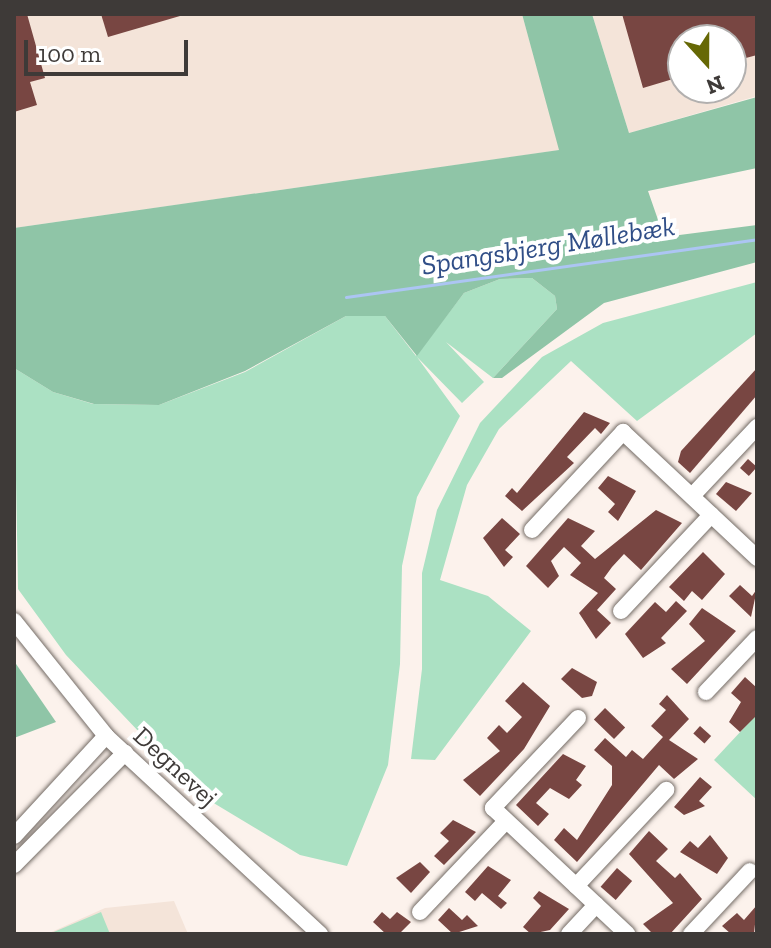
<!DOCTYPE html>
<html>
<head>
<meta charset="utf-8">
<style>
  body { margin:0 }
  #map { position:relative; width:771px; height:948px; overflow:hidden; background:#fcf2ec; font-family:"Zilla Slab",serif }
  div>[style] { position:absolute }
  .built>* { inset:0; background:#f4e4d9 }
  .green>* { inset:0; background:#abe1c3 }
  .forest>* { inset:0; background:#8fc5a7 }
  .stream>* { height:3px; margin:-1.5px; padding:0 1.5px; transform-origin:1.5px; border-radius:1.5px; background:#acc5f3 }
  .building>* { inset:0; background:#784642; transform-origin:0 0 }
  .roads { filter:drop-shadow(0 0 2px #736b65) drop-shadow(0 0 2px #736b65) }
  .minor>* { height:16px; margin:-8px; padding:0 8px; transform-origin:8px; border-radius:8px; background:#fff }
  span { translate:-50% -50%; white-space:nowrap; text-align:center; line-height:1.15; -webkit-text-stroke:8px #fff; paint-order:stroke }
  .street-label { font-size:26px; color:#3e3a38 }
  .water-label { font-size:28px; color:#304e87; font-style:italic }
  .frame { position:absolute; inset:0; border:16px solid #3e3a38; pointer-events:none }
  .north { position:absolute; left:667px; top:24px; width:80px; height:80px; box-sizing:border-box; background:#fff; border:2px solid #b2b0af; border-radius:50%; rotate:159deg; font-size:22px; font-weight:700; line-height:32px; text-align:center; color:#3e3a38 }
  .north::after { content:''; display:block; margin:auto; width:28px; height:36px; background:#666805; clip-path:polygon(50% 0,100% 100%,50% 72%,0 100%) }
  .scale { position:absolute; left:24px; top:40px; width:164px; height:36px; box-sizing:border-box; border:4px solid #3e3a38; border-top:0; padding-left:10px; font-size:24px; line-height:28px; white-space:nowrap; color:#3e3a38; -webkit-text-stroke:6px #fff; paint-order:stroke }
</style>
</head>
<body>
<div id="map">
  <div class="built">
    <div style="clip-path:polygon(14px 14px,522px 14px,560px 150px,14px 228px)"></div>
    <div style="clip-path:polygon(evenodd,592px 14px,757px 14px,757px 96px,629px 133px,592px 14px,683px 40px,731px 40px,731px 88px,683px 88px,683px 40px)"></div>
    <div style="clip-path:polygon(174px 901px,188px 934px,47px 934px,105px 908px)"></div>
  </div>
  <div class="green">
    <div style="clip-path:polygon(532px 278px,555px 296px,557px 309px,493px 378px,446px 342px,484px 382px,462px 403px,417px 357px,460px 416px,417px 497px,402px 566px,400px 664px,388px 765px,347px 866px,300px 855px,197px 793px,66px 655px,18px 589px,14px 368px,53px 392px,93px 404px,159px 405px,245px 372px,346px 316px,385px 316px,416px 356px,464px 293px,500px 279px)"></div>
    <div style="clip-path:polygon(757px 282px,757px 333px,637px 421px,571px 361px,499px 429px,467px 485px,440px 580px,488px 596px,531px 631px,435px 760px,411px 759px,422px 669px,422px 573px,437px 510px,480px 423px,542px 357px,603px 323px)"></div>
    <div style="clip-path:polygon(757px 714px,757px 800px,714px 760px)"></div>
    <div style="clip-path:polygon(101px 912px,110px 934px,49px 934px)"></div>
  </div>
  <div class="forest">
    <div style="clip-path:polygon(522px 14px,592px 14px,629px 133px,757px 97px,757px 168px,648px 191px,664px 237px,757px 225px,757px 262px,604px 303px,502px 378px,493px 378px,557px 309px,555px 296px,532px 278px,500px 279px,464px 293px,417px 356px,385px 316px,346px 316px,245px 371px,159px 405px,94px 404px,53px 392px,14px 368px,14px 228px,559px 150px)"></div>
    <div style="clip-path:polygon(14px 661px,56px 722px,14px 738px)"></div>
  </div>
  <div class="stream">
    <div style="left:346px;top:297px;width:415px;rotate:-8deg"></div>
  </div>
  <div class="building">
    <div style="clip-path:polygon(14px 14px,27px 14px,45px 78px,30px 82px,37px 105px,14px 112px)"></div>
    <div style="clip-path:polygon(101px 14px,180px 14px,180px 16px,108px 37px)"></div>
    <div style="clip-path:polygon(622px 14px,757px 14px,757px 55px,731px 62px,731px 40px,683px 40px,683px 76px,643px 88px)"></div>
    <div style="clip-path:polygon(757px 368px,757px 395px,690px 473px,678px 462px,681px 451px)"></div>
    <div style="clip-path:polygon(584px 412px,610px 423px,601px 434px,595px 428px,567px 457px,574px 463px,522px 511px,505px 496px,512px 488px,517px 493px)"></div>
    <div style="left:748px;top:459px;width:12px;height:12px;rotate:42deg"></div>
    <div style="clip-path:polygon(608px 476px,636px 491px,618px 521px,608px 512px,615px 504px,598px 488px)"></div>
    <div style="clip-path:polygon(726px 482px,752px 493px,736px 511px,716px 494px)"></div>
    <div style="clip-path:polygon(656px 510px,682px 523px,641px 570px,624px 554px,612px 567px,604px 578px,616px 589px,597px 610px,611px 623px,596px 639px,579px 613px,598px 593px,570px 575px,581px 563px,564px 547px,551px 561px,559px 576px,548px 588px,526px 566px,568px 518px,595px 531px,581px 546px,595px 559px)"></div>
    <div style="clip-path:polygon(502px 518px,520px 534px,505px 550px,513px 557px,504px 567px,483px 538px)"></div>
    <div style="clip-path:polygon(703px 552px,725px 574px,702px 600px,692px 591px,684px 601px,669px 587px)"></div>
    <div style="clip-path:polygon(740px 585px,752px 596px,757px 589px,751px 617px,729px 596px)"></div>
    <div style="clip-path:polygon(676px 601px,687px 611px,661px 638px,666px 643px,643px 658px,625px 634px,655px 602px,666px 612px)"></div>
    <div style="clip-path:polygon(702px 608px,736px 631px,687px 684px,671px 669px,705px 641px,689px 624px)"></div>
    <div style="clip-path:polygon(572px 668px,597px 682px,592px 696px,582px 698px,561px 679px)"></div>
    <div style="clip-path:polygon(745px 677px,757px 688px,757px 715px,740px 732px,729px 722px,741px 702px,731px 693px)"></div>
    <div style="clip-path:polygon(523px 682px,550px 706px,524px 749px,480px 796px,463px 780px,500px 751px,487px 738px,499px 725px,507px 733px,522px 717px,505px 701px)"></div>
    <div style="clip-path:polygon(667px 695px,689px 719px,669px 740px,698px 759px,674px 779px,659px 765px,577px 862px,554px 840px,564px 828px,577px 840px,612px 785px,612px 766px,594px 750px,605px 738px,626px 757px,632px 750px,643px 759px,663px 737px,651px 726px,666px 710px,659px 704px)"></div>
    <div style="left:605px;top:708px;width:28px;height:16px;rotate:44deg"></div>
    <div style="left:700px;top:726px;width:15px;height:10px;rotate:42deg"></div>
    <div style="clip-path:polygon(563px 754px,586px 766px,576px 780px,582px 785px,569px 799px,550px 788px,536px 803px,549px 814px,538px 826px,516px 805px)"></div>
    <div style="clip-path:polygon(700px 777px,712px 787px,699px 801px,705px 806px,684px 815px,674px 807px)"></div>
    <div style="clip-path:polygon(453px 820px,476px 832px,444px 865px,434px 856px,449px 841px,440px 833px)"></div>
    <div style="clip-path:polygon(649px 831px,668px 849px,656px 861px,675px 878px,680px 873px,702px 899px,670px 934px,653px 934px,643px 924px,673px 903px,629px 854px)"></div>
    <div style="clip-path:polygon(710px 835px,728px 858px,717px 874px,680px 852px,690px 841px,698px 848px)"></div>
    <div style="clip-path:polygon(420px 862px,430px 872px,411px 893px,396px 878px)"></div>
    <div style="clip-path:polygon(488px 866px,511px 880px,498px 896px,507px 903px,501px 909px,482px 893px,475px 901px,465px 892px)"></div>
    <div style="left:617px;top:868px;width:20px;height:25px;rotate:41deg"></div>
    <div style="clip-path:polygon(539px 891px,569px 909px,550px 930px,531px 934px,523px 927px,541px 906px,533px 898px)"></div>
    <div style="clip-path:polygon(757px 905px,754px 934px,731px 934px,722px 926px,737px 913px,744px 920px)"></div>
    <div style="clip-path:polygon(449px 908px,462px 920px,467px 915px,478px 926px,453px 934px,438px 920px)"></div>
    <div style="clip-path:polygon(382px 912px,390px 919px,397px 912px,411px 922px,399px 934px,386px 934px,373px 922px)"></div>
  </div>
  <div class="roads">
    <div class="minor">
      <div style="left:692px;top:496px;width:95px;rotate:-46.7deg"></div>
      <div style="left:532px;top:530px;width:134px;rotate:-47.1deg"></div>
      <div style="left:623px;top:432px;width:184px;rotate:43.2deg"></div>
      <div style="left:621px;top:611px;width:132px;rotate:-46.8deg"></div>
      <div style="left:14px;top:621px;width:147px;rotate:51.3deg"></div>
      <div style="left:106px;top:736px;width:292px;rotate:42.8deg"></div>
      <div style="left:706px;top:692px;width:74px;rotate:-46.6deg"></div>
      <div style="left:578px;top:718px;width:124px;rotate:133.4deg"></div>
      <div style="left:493px;top:808px;width:184px;rotate:43.2deg"></div>
      <div style="left:14px;top:836px;width:136px;rotate:-47.4deg"></div>
      <div style="left:14px;top:865px;width:158px;rotate:-45.3deg"></div>
      <div style="left:576px;top:886px;width:132px;rotate:-46.8deg"></div>
      <div style="left:420px;top:912px;width:125px;rotate:-46.6deg"></div>
      <div style="left:569px;top:934px;width:40px;rotate:-47deg"></div>
      <div style="left:691px;top:934px;width:86px;rotate:-46.9deg"></div>
    </div>
  </div>
  <div class="street-label">
    <span style="left:175px;top:767px;rotate:43deg">Degnevej</span>
  </div>
  <div class="water-label">
    <span style="left:548px;top:246px;rotate:-9deg">Spangsbjerg Møllebæk</span>
  </div>
  <div class="frame"></div>
  <div class="north">N</div>
  <div class="scale">100 m</div>
</div>
</body>
</html>
